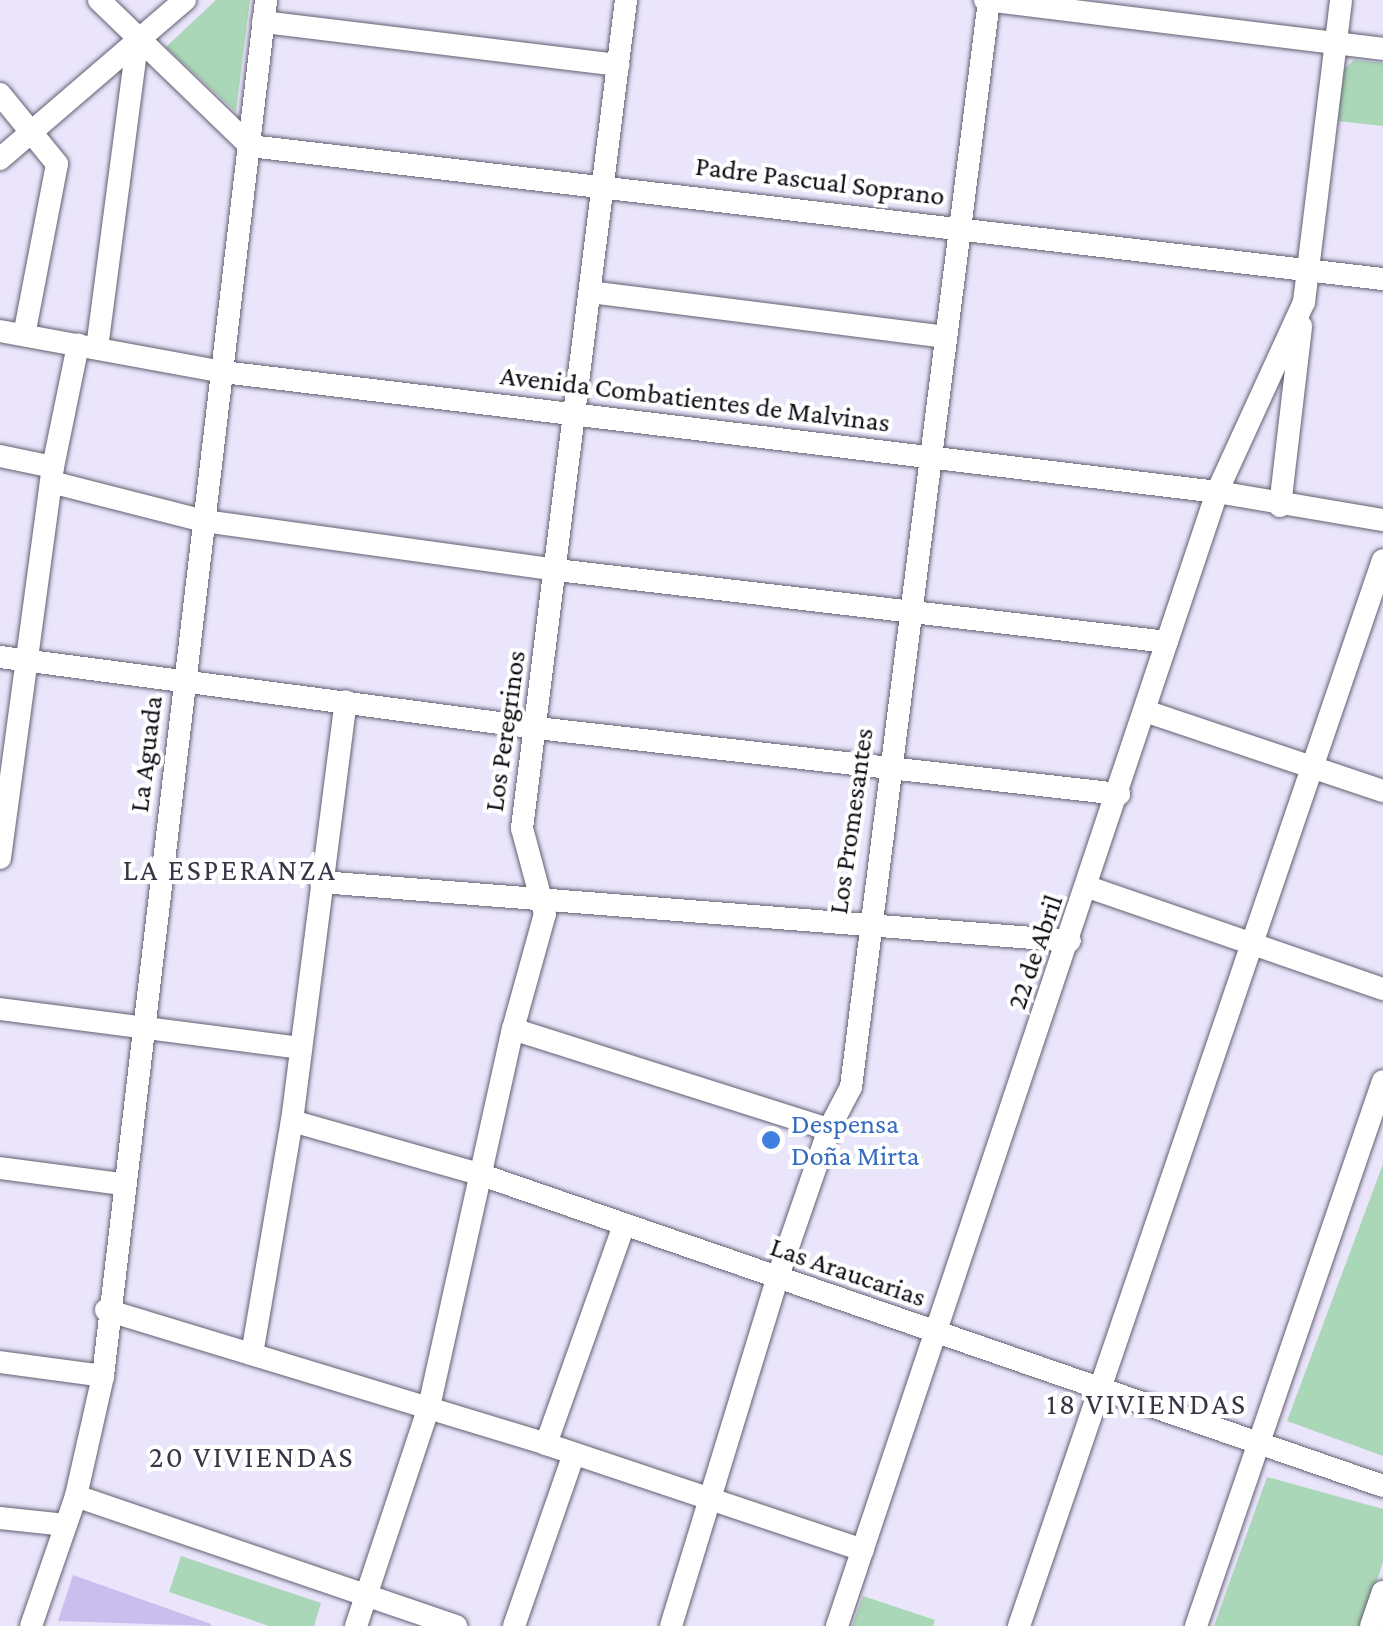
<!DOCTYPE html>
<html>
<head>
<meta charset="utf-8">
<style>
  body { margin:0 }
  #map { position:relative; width:1383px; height:1626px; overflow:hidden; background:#eae5fb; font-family:"Crimson Pro",serif }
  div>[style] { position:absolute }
  .green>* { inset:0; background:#aad7b7 }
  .building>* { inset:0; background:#cabeee }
  .roads { filter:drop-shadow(0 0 2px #635f71) drop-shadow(0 0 2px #635f71) }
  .minor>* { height:22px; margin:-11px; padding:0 11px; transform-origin:11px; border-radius:11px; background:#fff }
  .dots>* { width:28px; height:28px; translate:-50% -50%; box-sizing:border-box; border:5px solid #fff; border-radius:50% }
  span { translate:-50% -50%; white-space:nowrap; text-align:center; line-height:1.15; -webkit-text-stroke:8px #fff; paint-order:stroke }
  .street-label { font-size:28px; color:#100e15 }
  .shop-label { font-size:28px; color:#366cbe }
  .left { translate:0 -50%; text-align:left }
  .neighbourhood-label { font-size:30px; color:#3a3546; letter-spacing:2.5px }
</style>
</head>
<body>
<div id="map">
  <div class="green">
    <div style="clip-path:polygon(216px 0,250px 0,236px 112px,166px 47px)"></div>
    <div style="clip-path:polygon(1354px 60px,1383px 63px,1383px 126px,1338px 121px,1344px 69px)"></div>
    <div style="clip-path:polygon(1383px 1164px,1383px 1456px,1287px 1421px)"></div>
    <div style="clip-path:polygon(1267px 1477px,1383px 1509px,1383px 1562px,1362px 1626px,1214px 1626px)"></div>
    <div style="clip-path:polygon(181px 1556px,321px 1603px,314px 1626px,269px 1626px,169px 1592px)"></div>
    <div style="clip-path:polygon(863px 1596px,935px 1620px,933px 1626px,852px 1626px)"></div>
  </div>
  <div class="building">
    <div style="clip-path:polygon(73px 1575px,211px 1624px,211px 1626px,58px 1621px)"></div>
  </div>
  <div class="roads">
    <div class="minor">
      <div style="left:99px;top:0;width:210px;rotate:44deg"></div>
      <div style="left:250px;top:146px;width:1141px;rotate:6.7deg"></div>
      <div style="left:985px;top:0;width:401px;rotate:7deg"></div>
      <div style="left:263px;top:22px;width:358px;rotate:6.9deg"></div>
      <div style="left:0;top:94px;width:90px;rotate:50.8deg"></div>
      <div style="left:57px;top:164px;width:174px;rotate:100.9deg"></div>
      <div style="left:0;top:159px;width:244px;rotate:-40.7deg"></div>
      <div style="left:590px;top:292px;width:358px;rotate:7.2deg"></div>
      <div style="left:0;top:331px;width:227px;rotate:10.4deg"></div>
      <div style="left:223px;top:372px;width:1001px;rotate:6.88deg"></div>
      <div style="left:1217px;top:492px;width:168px;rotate:9.6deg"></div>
      <div style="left:97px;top:348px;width:308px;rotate:-82.5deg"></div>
      <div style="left:0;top:456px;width:54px;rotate:11.7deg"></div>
      <div style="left:51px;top:482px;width:158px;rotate:14.3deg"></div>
      <div style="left:204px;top:521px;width:356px;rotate:7.9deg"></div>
      <div style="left:557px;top:570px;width:614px;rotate:6.73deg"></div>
      <div style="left:1280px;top:506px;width:181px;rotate:-83.3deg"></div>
      <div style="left:0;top:657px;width:542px;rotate:7.53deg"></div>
      <div style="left:537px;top:728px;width:586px;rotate:6.47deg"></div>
      <div style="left:1145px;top:711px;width:251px;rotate:18.6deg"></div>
      <div style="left:0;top:858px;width:395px;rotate:-82.3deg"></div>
      <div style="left:53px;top:467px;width:125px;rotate:-78.4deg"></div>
      <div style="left:321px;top:882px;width:751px;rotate:4.5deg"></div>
      <div style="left:1088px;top:887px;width:312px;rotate:19.1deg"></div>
      <div style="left:0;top:1009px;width:303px;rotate:7.4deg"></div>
      <div style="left:513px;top:1029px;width:331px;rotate:17.6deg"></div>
      <div style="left:292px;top:1121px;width:194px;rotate:15.8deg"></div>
      <div style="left:479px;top:1174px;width:956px;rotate:19.04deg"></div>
      <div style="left:0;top:1168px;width:122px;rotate:7.5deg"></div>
      <div style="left:106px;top:1310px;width:460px;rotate:16.9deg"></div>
      <div style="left:546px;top:1444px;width:334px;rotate:18.5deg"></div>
      <div style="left:252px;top:1354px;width:236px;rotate:-80.3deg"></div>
      <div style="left:292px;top:1121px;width:423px;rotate:-82.7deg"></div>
      <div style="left:0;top:1362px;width:104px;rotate:7.7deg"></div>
      <div style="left:546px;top:1444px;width:232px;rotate:-70.4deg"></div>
      <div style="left:76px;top:1496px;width:402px;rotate:18.9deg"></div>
      <div style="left:0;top:1518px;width:66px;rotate:6.1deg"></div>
      <div style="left:31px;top:1626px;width:138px;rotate:-70.9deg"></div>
      <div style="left:76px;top:1496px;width:123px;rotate:-77.3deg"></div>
      <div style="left:103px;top:1376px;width:1386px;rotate:-83.24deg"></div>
      <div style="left:356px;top:1626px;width:231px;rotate:-71.6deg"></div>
      <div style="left:429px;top:1407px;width:387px;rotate:-77.5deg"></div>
      <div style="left:513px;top:1029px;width:119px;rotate:-74.5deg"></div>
      <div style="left:545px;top:914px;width:89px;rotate:-105deg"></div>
      <div style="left:522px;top:828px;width:835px;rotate:-82.84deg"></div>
      <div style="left:514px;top:1626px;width:182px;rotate:-70.8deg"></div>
      <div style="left:671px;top:1626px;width:363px;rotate:-73deg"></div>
      <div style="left:777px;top:1279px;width:159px;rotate:-70.9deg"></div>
      <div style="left:829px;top:1129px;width:47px;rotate:-62.4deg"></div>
      <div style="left:851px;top:1087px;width:1096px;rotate:-82.76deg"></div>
      <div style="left:837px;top:1626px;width:1196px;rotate:-71.47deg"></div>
      <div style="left:1217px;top:492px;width:209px;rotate:-65.4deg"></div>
      <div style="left:1304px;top:302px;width:304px;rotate:-83deg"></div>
      <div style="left:1019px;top:1626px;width:1126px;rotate:-71.15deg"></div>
      <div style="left:1196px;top:1626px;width:576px;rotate:-71.06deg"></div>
      <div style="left:1371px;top:1626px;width:36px;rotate:-71deg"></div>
    </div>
  </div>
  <div class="dots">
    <div style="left:771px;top:1140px;background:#3f7fe0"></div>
  </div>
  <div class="street-label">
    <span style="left:820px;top:181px;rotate:7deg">Padre Pascual Soprano</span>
    <span style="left:695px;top:399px;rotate:7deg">Avenida Combatientes de Malvinas</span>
    <span style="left:505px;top:731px;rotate:-82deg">Los Peregrinos</span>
    <span style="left:146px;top:754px;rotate:-83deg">La Aguada</span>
    <span style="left:851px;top:821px;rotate:-82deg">Los Promesantes</span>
    <span style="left:1035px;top:952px;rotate:-71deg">22 de Abril</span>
    <span style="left:848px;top:1272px;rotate:19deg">Las Araucarias</span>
  </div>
  <div class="shop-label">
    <span class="left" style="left:791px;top:1140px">Despensa<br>Doña Mirta</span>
  </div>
  <div class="neighbourhood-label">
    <span style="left:230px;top:870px">LA ESPERANZA</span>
    <span style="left:1147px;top:1404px">18 VIVIENDAS</span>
    <span style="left:252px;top:1457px">20 VIVIENDAS</span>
  </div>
</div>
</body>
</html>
